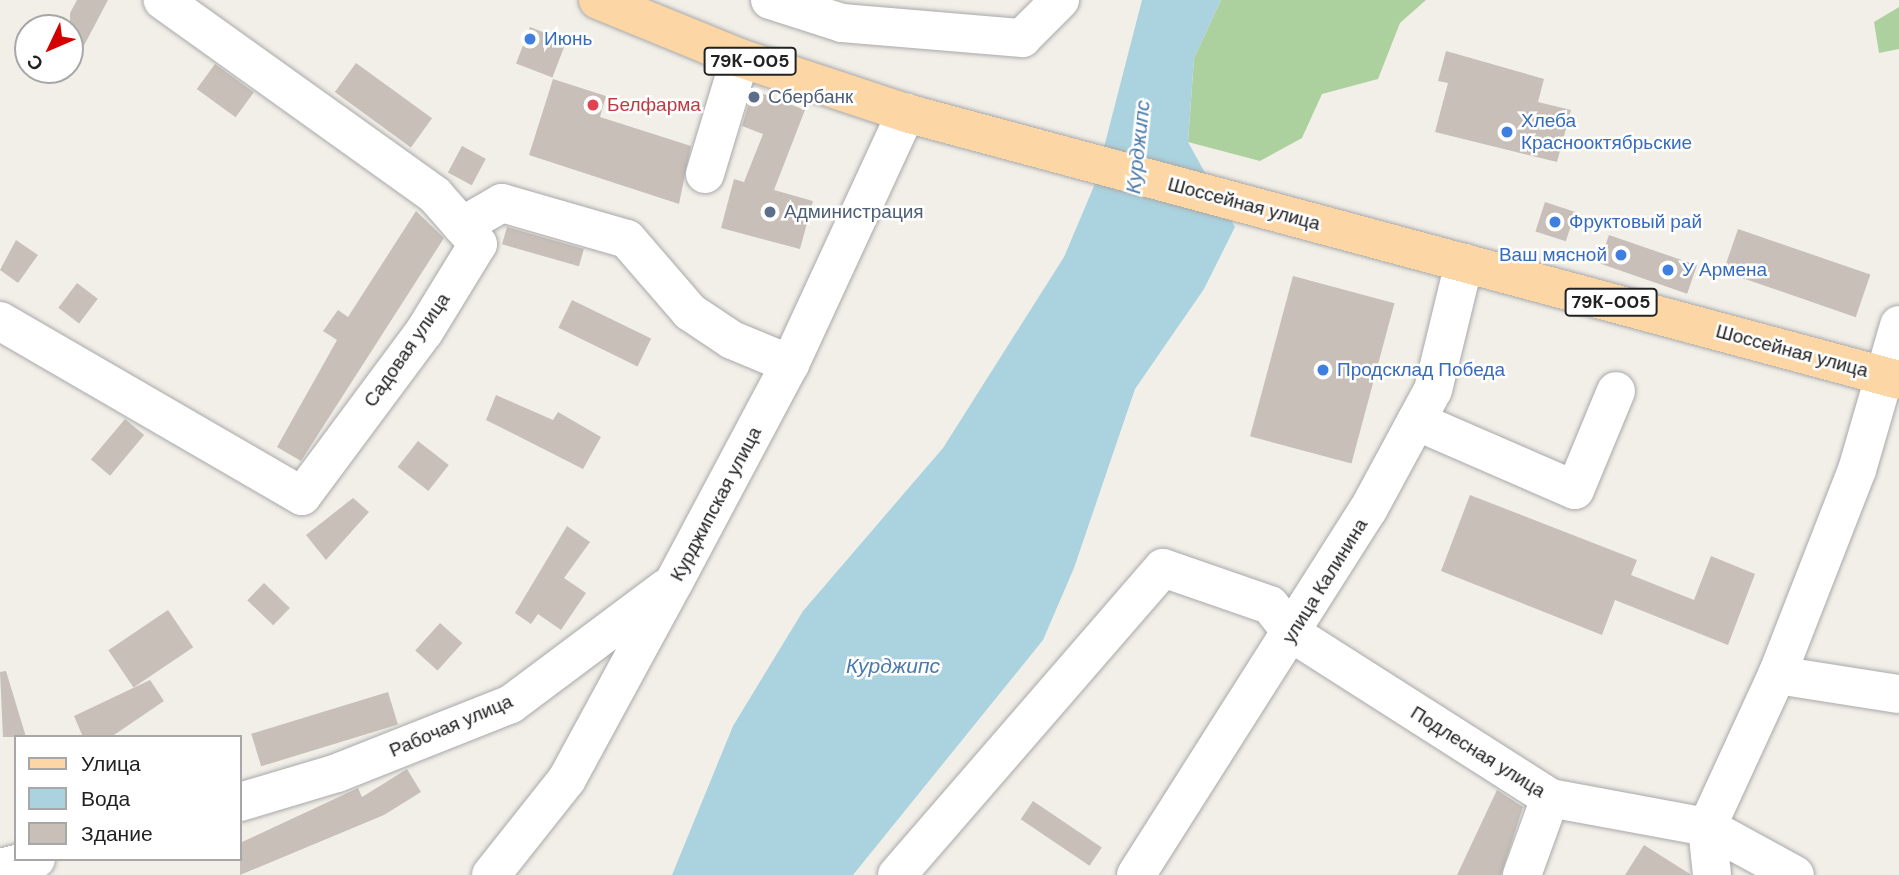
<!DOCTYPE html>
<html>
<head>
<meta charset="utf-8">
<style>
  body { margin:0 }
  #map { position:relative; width:1899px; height:875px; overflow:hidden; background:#f2efe9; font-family:"DM Sans",sans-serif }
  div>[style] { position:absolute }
  .forest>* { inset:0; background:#add19e }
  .water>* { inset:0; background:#aad3df }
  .building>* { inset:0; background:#c7bfb8; transform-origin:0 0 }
  .roads { filter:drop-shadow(0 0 2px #a9a9a9) drop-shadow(0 0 2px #a9a9a9) }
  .minor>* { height:38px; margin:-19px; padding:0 19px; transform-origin:19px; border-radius:19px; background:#fff }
  .major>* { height:38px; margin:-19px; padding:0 19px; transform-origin:19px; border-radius:19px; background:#fcd6a4 }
  .dots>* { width:19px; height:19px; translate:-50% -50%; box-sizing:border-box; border:4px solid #fff; border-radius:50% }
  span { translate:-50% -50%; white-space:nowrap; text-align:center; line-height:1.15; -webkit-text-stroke:5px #fff; paint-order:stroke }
  .shield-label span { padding:2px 5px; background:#fff; border:2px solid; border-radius:5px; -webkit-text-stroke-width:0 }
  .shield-label { font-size:18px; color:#222; font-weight:700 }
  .shop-label { font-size:19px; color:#366cbe }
  .left { translate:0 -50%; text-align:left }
  .right { translate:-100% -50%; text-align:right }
  .service-label { font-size:19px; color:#4e5e75 }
  .health-label { font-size:19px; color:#be3a42 }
  .street-label { font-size:19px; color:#222 }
  .water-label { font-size:21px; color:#4a7aab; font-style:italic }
  .legend { position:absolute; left:14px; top:735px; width:228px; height:126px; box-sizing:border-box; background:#fff; border:2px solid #a7a7a7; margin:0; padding:9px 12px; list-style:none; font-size:21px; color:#222 }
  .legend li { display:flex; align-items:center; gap:14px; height:35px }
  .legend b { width:35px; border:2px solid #a7a7a7 }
  .north { position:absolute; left:14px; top:14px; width:70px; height:70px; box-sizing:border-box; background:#fff; border:2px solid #a7a7a7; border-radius:50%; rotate:226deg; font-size:19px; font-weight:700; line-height:28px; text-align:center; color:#222 }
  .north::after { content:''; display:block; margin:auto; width:24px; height:32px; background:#d40000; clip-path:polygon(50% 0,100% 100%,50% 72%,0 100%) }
</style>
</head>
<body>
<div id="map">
  <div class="forest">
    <div style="clip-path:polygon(1221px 0,1426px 0,1400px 23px,1378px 79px,1322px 94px,1302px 138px,1260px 161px,1188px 142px,1194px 58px)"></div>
    <div style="clip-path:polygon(1899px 7px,1899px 49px,1879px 53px,1874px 22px)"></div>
  </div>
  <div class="water">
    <div style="clip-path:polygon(1142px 0,1221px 0,1194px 58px,1188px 142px,1235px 227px,1204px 289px,1135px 389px,1074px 568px,1043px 640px,853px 875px,672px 875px,733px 726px,803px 611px,943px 448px,1064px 257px,1094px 186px)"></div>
  </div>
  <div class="building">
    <div style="clip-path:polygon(77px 0,108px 0,70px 72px,70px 13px)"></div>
    <div style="left:530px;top:27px;width:39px;height:39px;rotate:21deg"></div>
    <div style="clip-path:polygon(1446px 51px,1544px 79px,1538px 102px,1571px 110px,1557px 162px,1435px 132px,1448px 83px,1438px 81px)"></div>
    <div style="left:356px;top:63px;width:94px;height:36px;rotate:36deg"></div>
    <div style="left:215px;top:64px;width:48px;height:31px;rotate:36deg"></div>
    <div style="clip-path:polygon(553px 79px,606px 96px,600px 117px,691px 146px,679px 204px,529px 155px)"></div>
    <div style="clip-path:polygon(753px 90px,805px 110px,774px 190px,813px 201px,800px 249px,721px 228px,734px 179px,744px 182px,763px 134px,742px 126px)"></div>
    <div style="left:462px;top:146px;width:27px;height:30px;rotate:28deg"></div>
    <div style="left:1545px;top:202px;width:32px;height:31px;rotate:18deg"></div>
    <div style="clip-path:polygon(416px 211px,444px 238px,301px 461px,277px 447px,337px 340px,323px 331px,338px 310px,348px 317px)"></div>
    <div style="left:507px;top:227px;width:80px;height:18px;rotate:16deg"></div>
    <div style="left:1738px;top:229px;width:140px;height:45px;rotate:19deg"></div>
    <div style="left:1609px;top:235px;width:93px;height:30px;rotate:19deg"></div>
    <div style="clip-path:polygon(16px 240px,38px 255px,18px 283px,0 270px)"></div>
    <div style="left:1293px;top:276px;width:105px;height:166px;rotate:15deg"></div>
    <div style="left:77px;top:283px;width:26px;height:31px;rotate:37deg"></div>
    <div style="left:572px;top:300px;width:88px;height:31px;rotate:26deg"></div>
    <div style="clip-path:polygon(496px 395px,553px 420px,558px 412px,601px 437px,583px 469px,486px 420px)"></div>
    <div style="left:125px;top:419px;width:25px;height:53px;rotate:40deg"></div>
    <div style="left:418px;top:441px;width:39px;height:33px;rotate:38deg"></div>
    <div style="clip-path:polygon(1470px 495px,1637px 560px,1631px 575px,1694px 600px,1711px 556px,1755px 574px,1728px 645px,1615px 600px,1602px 635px,1441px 571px)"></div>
    <div style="clip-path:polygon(353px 498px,369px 512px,326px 560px,306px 535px)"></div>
    <div style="clip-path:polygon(567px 526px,590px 542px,564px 578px,586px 593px,561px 630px,538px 614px,531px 624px,515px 613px)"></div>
    <div style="left:264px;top:583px;width:36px;height:24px;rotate:44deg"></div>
    <div style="left:168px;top:610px;width:45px;height:72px;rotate:56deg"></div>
    <div style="left:440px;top:623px;width:30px;height:37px;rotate:42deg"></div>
    <div style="clip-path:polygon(6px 671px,26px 737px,3px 737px,0 672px)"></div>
    <div style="clip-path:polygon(150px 680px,164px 701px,111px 737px,83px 737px,74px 716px)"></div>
    <div style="left:388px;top:692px;width:34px;height:143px;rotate:73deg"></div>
    <div style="clip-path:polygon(407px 769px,421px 792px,384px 815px,240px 875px,240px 843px,358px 788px,362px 797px)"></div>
    <div style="clip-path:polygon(1497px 790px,1523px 807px,1501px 875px,1457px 875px)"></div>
    <div style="left:1033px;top:801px;width:83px;height:22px;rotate:34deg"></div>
    <div style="clip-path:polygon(1644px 845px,1690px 874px,1690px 875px,1625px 875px)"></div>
  </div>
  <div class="roads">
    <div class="minor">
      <div style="left:770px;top:0;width:76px;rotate:17.7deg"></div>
      <div style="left:842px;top:23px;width:181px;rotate:4.8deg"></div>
      <div style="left:1022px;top:38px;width:54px;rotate:-45deg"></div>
      <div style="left:705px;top:174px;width:121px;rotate:-73.2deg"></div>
      <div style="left:462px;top:226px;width:46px;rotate:-29.9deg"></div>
      <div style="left:502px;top:203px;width:130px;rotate:16.1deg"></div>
      <div style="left:627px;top:239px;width:96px;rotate:49.2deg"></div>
      <div style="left:690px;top:312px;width:50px;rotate:33.7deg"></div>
      <div style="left:732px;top:340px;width:63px;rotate:22.5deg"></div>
      <div style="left:0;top:321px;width:349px;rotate:30.1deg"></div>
      <div style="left:302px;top:496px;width:204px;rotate:-53.4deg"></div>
      <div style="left:424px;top:332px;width:103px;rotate:-58.5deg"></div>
      <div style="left:478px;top:244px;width:65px;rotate:-131.3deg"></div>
      <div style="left:435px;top:195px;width:335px;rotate:-144.4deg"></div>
      <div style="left:1416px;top:421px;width:173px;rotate:23.5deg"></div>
      <div style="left:1575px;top:490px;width:107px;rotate:-67.5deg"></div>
      <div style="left:1777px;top:675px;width:123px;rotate:8.9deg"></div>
      <div style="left:240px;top:802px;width:101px;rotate:-16.6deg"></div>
      <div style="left:337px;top:773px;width:187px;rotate:-21.6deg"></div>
      <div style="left:511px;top:704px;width:192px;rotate:-36.8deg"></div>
      <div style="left:0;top:868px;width:37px;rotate:-14deg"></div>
      <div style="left:491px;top:875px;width:122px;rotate:-51.6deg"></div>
      <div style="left:567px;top:779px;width:224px;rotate:-61.5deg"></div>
      <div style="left:674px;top:582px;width:247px;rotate:-62deg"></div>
      <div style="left:790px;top:364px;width:277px;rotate:-65.2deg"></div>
      <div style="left:897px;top:875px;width:406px;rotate:-49.1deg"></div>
      <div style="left:1163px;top:568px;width:113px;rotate:19.1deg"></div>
      <div style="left:1270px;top:605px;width:37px;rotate:52deg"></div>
      <div style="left:1293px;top:634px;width:305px;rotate:32.5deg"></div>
      <div style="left:1550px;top:798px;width:160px;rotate:10.5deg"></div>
      <div style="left:1707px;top:827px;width:100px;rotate:28.6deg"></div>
      <div style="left:1136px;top:875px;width:432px;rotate:-57.6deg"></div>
      <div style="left:1368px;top:510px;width:136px;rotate:-61.6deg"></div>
      <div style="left:1433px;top:390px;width:131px;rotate:-76.3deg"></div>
      <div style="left:1522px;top:875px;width:82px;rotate:-70deg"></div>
      <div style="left:1712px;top:875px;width:48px;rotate:-95.9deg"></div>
      <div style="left:1707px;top:827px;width:167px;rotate:-65.3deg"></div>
      <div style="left:1777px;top:675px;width:220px;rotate:-68.7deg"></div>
      <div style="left:1857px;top:470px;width:151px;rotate:-73.8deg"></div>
    </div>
    <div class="major">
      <div style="left:598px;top:0;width:153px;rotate:22.2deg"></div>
      <div style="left:740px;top:58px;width:175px;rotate:18.3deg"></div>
      <div style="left:906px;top:113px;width:1028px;rotate:15.05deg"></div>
    </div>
  </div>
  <div class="dots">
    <div style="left:530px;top:39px;background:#3f7fe0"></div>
    <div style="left:754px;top:97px;background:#5c6f8a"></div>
    <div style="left:593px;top:105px;background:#e0444e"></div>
    <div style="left:1507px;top:132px;background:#3f7fe0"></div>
    <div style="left:770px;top:212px;background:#5c6f8a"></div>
    <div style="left:1555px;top:222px;background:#3f7fe0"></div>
    <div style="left:1621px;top:255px;background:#3f7fe0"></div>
    <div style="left:1668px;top:270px;background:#3f7fe0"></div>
    <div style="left:1323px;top:370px;background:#3f7fe0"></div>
  </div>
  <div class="shield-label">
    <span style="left:750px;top:61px">79К-005</span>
    <span style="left:1611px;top:302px">79К-005</span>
  </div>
  <div class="shop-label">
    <span class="left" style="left:544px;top:39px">Июнь</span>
    <span class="left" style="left:1521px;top:132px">Хлеба<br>Краснооктябрьские</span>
    <span class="left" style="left:1569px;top:222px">Фруктовый рай</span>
    <span class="right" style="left:1607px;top:255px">Ваш мясной</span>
    <span class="left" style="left:1682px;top:270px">У Армена</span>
    <span class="left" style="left:1337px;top:370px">Продсклад Победа</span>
  </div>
  <div class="service-label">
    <span class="left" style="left:768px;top:97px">Сбербанк</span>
    <span class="left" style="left:784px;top:212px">Администрация</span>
  </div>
  <div class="health-label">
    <span class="left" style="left:607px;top:105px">Белфарма</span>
  </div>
  <div class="street-label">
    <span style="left:1244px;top:204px;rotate:15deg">Шоссейная улица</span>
    <span style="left:407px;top:350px;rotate:-55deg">Садовая улица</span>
    <span style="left:1792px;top:351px;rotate:15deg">Шоссейная улица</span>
    <span style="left:716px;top:504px;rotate:-62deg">Курджипская улица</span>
    <span style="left:1325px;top:581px;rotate:-58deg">улица Калинина</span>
    <span style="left:451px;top:726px;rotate:-23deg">Рабочая улица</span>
    <span style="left:1478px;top:752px;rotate:32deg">Подлесная улица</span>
  </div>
  <div class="water-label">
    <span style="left:1138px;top:147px;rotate:-84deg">Курджипс</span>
    <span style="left:893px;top:666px">Курджипс</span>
  </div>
  <ul class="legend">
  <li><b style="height:9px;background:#fcd6a4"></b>Улица</li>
  <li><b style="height:19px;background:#aad3df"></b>Вода</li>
  <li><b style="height:19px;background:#c7bfb8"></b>Здание</li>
  </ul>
  <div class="north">С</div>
</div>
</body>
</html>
